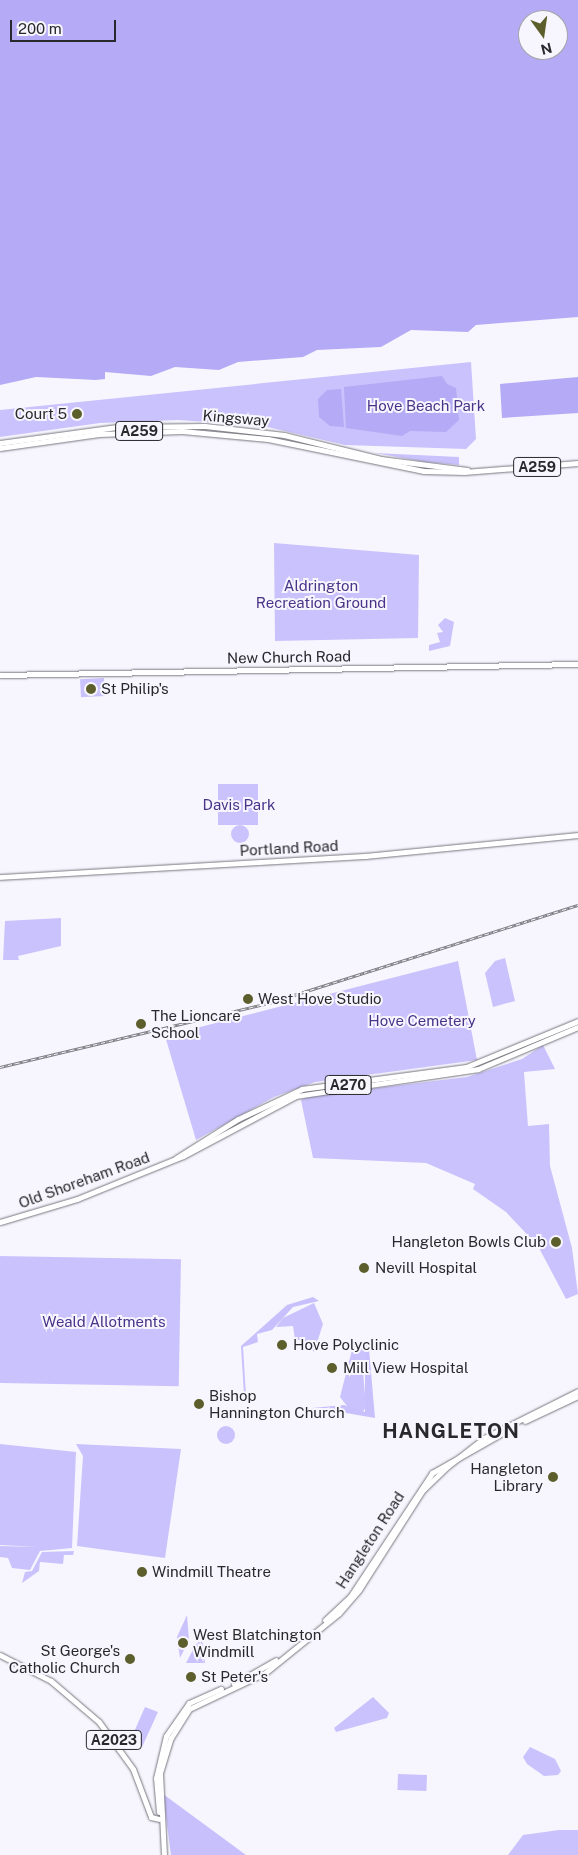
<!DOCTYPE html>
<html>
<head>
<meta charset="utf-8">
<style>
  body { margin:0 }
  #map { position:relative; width:578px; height:1855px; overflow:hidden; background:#f7f6fe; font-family:"Public Sans",sans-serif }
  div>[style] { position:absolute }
  .green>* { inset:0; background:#cac2fc; transform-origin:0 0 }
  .round { border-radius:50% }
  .forest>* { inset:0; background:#c8c0fc }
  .water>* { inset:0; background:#b5aaf5 }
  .roads { filter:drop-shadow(0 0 1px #77767e) drop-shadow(0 0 1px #77767e) }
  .minor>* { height:4.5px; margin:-2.25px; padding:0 2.25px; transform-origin:2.25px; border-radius:2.25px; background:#fff }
  .major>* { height:5px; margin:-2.5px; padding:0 2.5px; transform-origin:2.5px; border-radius:2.5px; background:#fff }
  .rail>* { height:3px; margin-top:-1.5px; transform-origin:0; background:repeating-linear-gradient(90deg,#f7f6fe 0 4px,#7d7c81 0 8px); box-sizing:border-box; border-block:1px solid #7d7c81 }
  .dots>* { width:14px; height:14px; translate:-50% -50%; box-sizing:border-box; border:2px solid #f7f6fe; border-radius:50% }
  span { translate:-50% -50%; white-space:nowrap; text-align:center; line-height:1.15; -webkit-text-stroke:4px #f7f6fe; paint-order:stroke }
  .shield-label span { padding:1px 4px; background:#f7f6fe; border:1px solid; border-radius:4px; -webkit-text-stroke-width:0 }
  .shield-label { font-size:14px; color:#29282c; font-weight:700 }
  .park-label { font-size:15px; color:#493489 }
  .poi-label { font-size:15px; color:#29282c }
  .right { translate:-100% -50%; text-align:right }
  .left { translate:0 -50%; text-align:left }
  .street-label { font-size:15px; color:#29282c }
  .district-label { font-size:20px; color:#29282c; font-weight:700; letter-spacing:1px }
  .north { position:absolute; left:518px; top:10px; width:50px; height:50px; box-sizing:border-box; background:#f7f6fe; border:1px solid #a5a4aa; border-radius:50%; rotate:166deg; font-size:14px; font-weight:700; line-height:20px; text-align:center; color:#29282c }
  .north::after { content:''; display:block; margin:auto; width:18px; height:22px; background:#5c5e2b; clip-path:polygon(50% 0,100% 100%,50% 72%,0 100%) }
  .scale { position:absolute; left:10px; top:20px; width:106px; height:22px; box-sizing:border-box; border:2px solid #29282c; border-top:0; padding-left:6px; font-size:15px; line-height:18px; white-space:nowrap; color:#29282c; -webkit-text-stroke:4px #f7f6fe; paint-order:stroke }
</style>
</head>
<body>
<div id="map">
  <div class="green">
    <div style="clip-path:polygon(471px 362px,476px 439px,466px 449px,345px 445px,263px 426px,178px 420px,100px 423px,0 437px,0 410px)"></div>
    <div style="clip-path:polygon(375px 453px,459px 457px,459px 465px,425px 462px)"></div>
    <div style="clip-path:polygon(274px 543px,419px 555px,418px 638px,275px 641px)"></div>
    <div style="clip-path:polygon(445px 618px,454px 622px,450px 646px,429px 651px,429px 645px,440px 642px,437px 633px,443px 632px,438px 625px)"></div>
    <div style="left:104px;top:678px;width:18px;height:24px;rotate:87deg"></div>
    <div style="left:218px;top:784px;width:40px;height:41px"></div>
    <div class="round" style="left:231px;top:825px;width:18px;height:18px"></div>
    <div style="clip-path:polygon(61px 918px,61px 946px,18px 956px,19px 960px,3px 960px,5px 921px)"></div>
    <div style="clip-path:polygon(505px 958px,515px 1001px,493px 1007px,485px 973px,495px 961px)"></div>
    <div style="clip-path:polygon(458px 961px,477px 1060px,315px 1082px,274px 1097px,196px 1140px,165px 1036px)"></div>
    <div style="clip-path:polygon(543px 1045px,555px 1069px,524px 1072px,528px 1126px,549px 1124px,550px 1166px,572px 1248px,578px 1294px,566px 1299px,538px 1246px,506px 1212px,473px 1189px,475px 1184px,426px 1163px,313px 1158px,301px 1100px,310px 1096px,467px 1077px,522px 1059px)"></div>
    <div style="left:0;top:1256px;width:181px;height:127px;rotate:1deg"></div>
    <div style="clip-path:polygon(314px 1303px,323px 1324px,314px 1352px,303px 1340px,295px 1340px,293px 1326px,276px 1327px,283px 1318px)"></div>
    <div style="clip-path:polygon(368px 1344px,363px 1371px,366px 1407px,362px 1413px,350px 1410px,340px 1397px,353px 1346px)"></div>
    <div class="round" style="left:217px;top:1426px;width:18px;height:18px"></div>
    <div style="clip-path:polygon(0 1444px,76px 1452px,72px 1548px,40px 1551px,30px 1570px,12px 1568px,8px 1558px,0 1557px,0 1546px,39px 1547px,0 1545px)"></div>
    <div style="clip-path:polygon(76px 1444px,181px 1449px,165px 1558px,77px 1546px,83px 1456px)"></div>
    <div style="clip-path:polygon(74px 1551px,73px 1555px,64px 1555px,63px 1564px,40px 1562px,39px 1571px,22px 1583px,25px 1572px,32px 1571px,42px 1552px)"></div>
    <div style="clip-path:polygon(187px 1615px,189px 1640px,180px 1658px,177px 1637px)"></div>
    <div style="clip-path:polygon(197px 1642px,203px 1642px,205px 1663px,186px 1663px)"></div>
    <div style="clip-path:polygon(373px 1697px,389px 1713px,387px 1718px,336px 1732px,334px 1728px)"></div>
    <div style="clip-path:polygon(145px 1707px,158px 1712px,142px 1747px,134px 1732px)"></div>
    <div style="clip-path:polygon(530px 1747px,555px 1759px,561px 1771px,558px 1775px,544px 1776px,527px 1764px,523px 1757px)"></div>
    <div style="left:398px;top:1774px;width:29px;height:16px;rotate:2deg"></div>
    <div style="clip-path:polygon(559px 1830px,578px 1830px,578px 1855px,508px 1855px,523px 1835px)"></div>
  </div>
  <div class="forest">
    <div style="clip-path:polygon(313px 1297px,319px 1301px,293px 1307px,272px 1330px,257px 1334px,258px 1342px,243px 1347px,246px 1396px,244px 1395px,241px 1346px,287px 1305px)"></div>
    <div style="clip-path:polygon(365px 1349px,369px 1349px,375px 1418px,317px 1408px,312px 1414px,312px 1408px,344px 1405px,365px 1412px)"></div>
    <div style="clip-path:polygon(163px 1794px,246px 1855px,171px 1855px)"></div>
  </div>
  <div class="water">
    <div style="clip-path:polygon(evenodd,0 0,578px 0,578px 317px,476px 325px,468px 332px,411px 330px,381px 347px,317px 350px,303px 357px,238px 362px,219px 370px,175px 367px,151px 376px,105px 372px,105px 379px,96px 380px,36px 377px,0 385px,0 0,528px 20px,558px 20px,558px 50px,528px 50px,528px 20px)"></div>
    <div style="clip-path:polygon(442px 376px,447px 384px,456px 388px,458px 408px,459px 420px,446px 432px,410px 431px,402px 436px,346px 428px,344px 387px)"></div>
    <div style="clip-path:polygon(578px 377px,578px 417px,578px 413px,502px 418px,500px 384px)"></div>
    <div style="clip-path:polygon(341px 389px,344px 427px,330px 426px,319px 417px,318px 399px,327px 390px)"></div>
  </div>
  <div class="roads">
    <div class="minor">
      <div style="left:0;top:877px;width:366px;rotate:-3.3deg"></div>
      <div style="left:365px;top:856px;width:214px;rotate:-5.6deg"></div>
    </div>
    <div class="major">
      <div style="left:0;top:443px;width:118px;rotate:-7.8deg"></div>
      <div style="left:117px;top:427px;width:88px;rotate:-0.7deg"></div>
      <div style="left:205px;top:426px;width:80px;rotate:6.5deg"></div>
      <div style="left:284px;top:435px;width:100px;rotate:13.9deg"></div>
      <div style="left:381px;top:459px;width:87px;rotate:7.3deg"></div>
      <div style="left:0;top:448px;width:100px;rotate:-8deg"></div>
      <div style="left:99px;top:434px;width:83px;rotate:-2.1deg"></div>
      <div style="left:182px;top:431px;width:86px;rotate:5.3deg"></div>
      <div style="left:268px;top:439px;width:159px;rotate:11.6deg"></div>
      <div style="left:424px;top:471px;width:40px;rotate:1.4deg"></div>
      <div style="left:464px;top:472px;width:114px;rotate:-4.5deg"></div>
      <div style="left:0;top:675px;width:578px;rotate:-1.09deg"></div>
      <div style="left:176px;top:1158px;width:73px;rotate:-32.2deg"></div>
      <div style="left:238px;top:1119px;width:71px;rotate:-25.1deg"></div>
      <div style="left:302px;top:1089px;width:165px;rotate:-7.6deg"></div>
      <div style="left:466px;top:1067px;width:121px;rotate:-22.3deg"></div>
      <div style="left:0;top:1222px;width:80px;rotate:-16.6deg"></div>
      <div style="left:77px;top:1199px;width:114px;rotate:-22.1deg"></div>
      <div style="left:183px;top:1156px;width:128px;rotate:-28deg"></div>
      <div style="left:296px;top:1096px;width:184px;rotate:-8.4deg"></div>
      <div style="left:478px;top:1069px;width:108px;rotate:-22.8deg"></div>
      <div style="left:525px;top:1421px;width:59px;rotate:-25.3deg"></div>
      <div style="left:325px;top:1620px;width:34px;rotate:-43deg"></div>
      <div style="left:350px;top:1597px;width:149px;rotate:-56.5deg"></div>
      <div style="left:432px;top:1473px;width:85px;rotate:-29.6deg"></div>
      <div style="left:0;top:1655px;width:57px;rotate:27deg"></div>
      <div style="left:51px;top:1681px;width:63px;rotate:40.5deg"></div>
      <div style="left:99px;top:1722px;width:58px;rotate:54.1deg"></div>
      <div style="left:133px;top:1769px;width:51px;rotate:69.4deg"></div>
      <div style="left:151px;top:1817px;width:8px;rotate:14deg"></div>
      <div style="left:234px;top:1684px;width:48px;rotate:-29.7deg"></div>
      <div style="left:159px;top:1812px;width:34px;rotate:-95deg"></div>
      <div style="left:156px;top:1778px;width:43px;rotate:-76.6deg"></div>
      <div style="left:166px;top:1736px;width:40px;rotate:-55.1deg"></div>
      <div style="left:189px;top:1703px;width:35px;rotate:-24deg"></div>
      <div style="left:164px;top:1855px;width:82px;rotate:-92.8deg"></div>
      <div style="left:160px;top:1773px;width:37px;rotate:-73deg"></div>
      <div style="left:171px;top:1738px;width:34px;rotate:-58deg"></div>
      <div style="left:189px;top:1709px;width:84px;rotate:-25.3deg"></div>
      <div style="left:265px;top:1673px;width:95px;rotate:-39deg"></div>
      <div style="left:339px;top:1613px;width:30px;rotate:-49deg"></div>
      <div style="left:359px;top:1590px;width:117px;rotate:-57.5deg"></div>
      <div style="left:422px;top:1491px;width:36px;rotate:-44deg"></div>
      <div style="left:448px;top:1466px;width:46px;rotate:-37.9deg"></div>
      <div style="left:484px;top:1438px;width:105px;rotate:-26.6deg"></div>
    </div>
  </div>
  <div class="rail">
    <div style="left:0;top:1067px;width:280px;rotate:-13.4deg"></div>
    <div style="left:272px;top:1002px;width:321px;rotate:-17.6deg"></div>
  </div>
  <div class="dots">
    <div style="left:77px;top:414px;background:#5c5e2b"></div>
    <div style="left:91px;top:689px;background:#5c5e2b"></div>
    <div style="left:248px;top:999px;background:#5c5e2b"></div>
    <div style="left:141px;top:1024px;background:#5c5e2b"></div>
    <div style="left:556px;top:1242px;background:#5c5e2b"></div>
    <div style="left:364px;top:1268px;background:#5c5e2b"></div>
    <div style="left:282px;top:1345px;background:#5c5e2b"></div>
    <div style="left:332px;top:1368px;background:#5c5e2b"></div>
    <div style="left:199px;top:1404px;background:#5c5e2b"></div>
    <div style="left:553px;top:1477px;background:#5c5e2b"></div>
    <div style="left:142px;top:1572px;background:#5c5e2b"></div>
    <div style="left:183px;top:1643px;background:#5c5e2b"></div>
    <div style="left:130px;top:1659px;background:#5c5e2b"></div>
    <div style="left:191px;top:1677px;background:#5c5e2b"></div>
  </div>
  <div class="shield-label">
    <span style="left:139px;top:431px">A259</span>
    <span style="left:537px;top:467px">A259</span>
    <span style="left:348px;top:1085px">A270</span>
    <span style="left:114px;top:1740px">A2023</span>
  </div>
  <div class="park-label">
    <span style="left:426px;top:406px">Hove Beach Park</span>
    <span style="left:321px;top:594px">Aldrington<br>Recreation Ground</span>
    <span style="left:239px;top:805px">Davis Park</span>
    <span style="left:422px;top:1021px">Hove Cemetery</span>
    <span style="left:104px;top:1322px">Weald Allotments</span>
  </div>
  <div class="poi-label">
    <span class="right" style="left:67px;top:414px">Court 5</span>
    <span class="left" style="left:101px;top:689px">St Philip's</span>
    <span class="left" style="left:258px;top:999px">West Hove Studio</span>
    <span class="left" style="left:151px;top:1024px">The Lioncare<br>School</span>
    <span class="right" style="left:546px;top:1242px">Hangleton Bowls Club</span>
    <span class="left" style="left:375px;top:1268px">Nevill Hospital</span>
    <span class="left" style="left:293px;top:1345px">Hove Polyclinic</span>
    <span class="left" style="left:343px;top:1368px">Mill View Hospital</span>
    <span class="left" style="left:209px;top:1404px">Bishop<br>Hannington Church</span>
    <span class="right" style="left:543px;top:1477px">Hangleton<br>Library</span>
    <span class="left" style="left:152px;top:1572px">Windmill Theatre</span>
    <span class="left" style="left:193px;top:1643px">West Blatchington<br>Windmill</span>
    <span class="right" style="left:120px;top:1659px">St George's<br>Catholic Church</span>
    <span class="left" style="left:201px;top:1677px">St Peter's</span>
  </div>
  <div class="street-label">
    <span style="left:236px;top:418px;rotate:5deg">Kingsway</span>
    <span style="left:289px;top:657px;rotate:-1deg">New Church Road</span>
    <span style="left:289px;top:848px;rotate:-3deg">Portland Road</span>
    <span style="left:84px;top:1180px;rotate:-20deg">Old Shoreham Road</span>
    <span style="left:370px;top:1540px;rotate:-57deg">Hangleton Road</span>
  </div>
  <div class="district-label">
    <span style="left:451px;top:1431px">HANGLETON</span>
  </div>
  <div class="north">N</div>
  <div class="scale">200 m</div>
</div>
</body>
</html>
